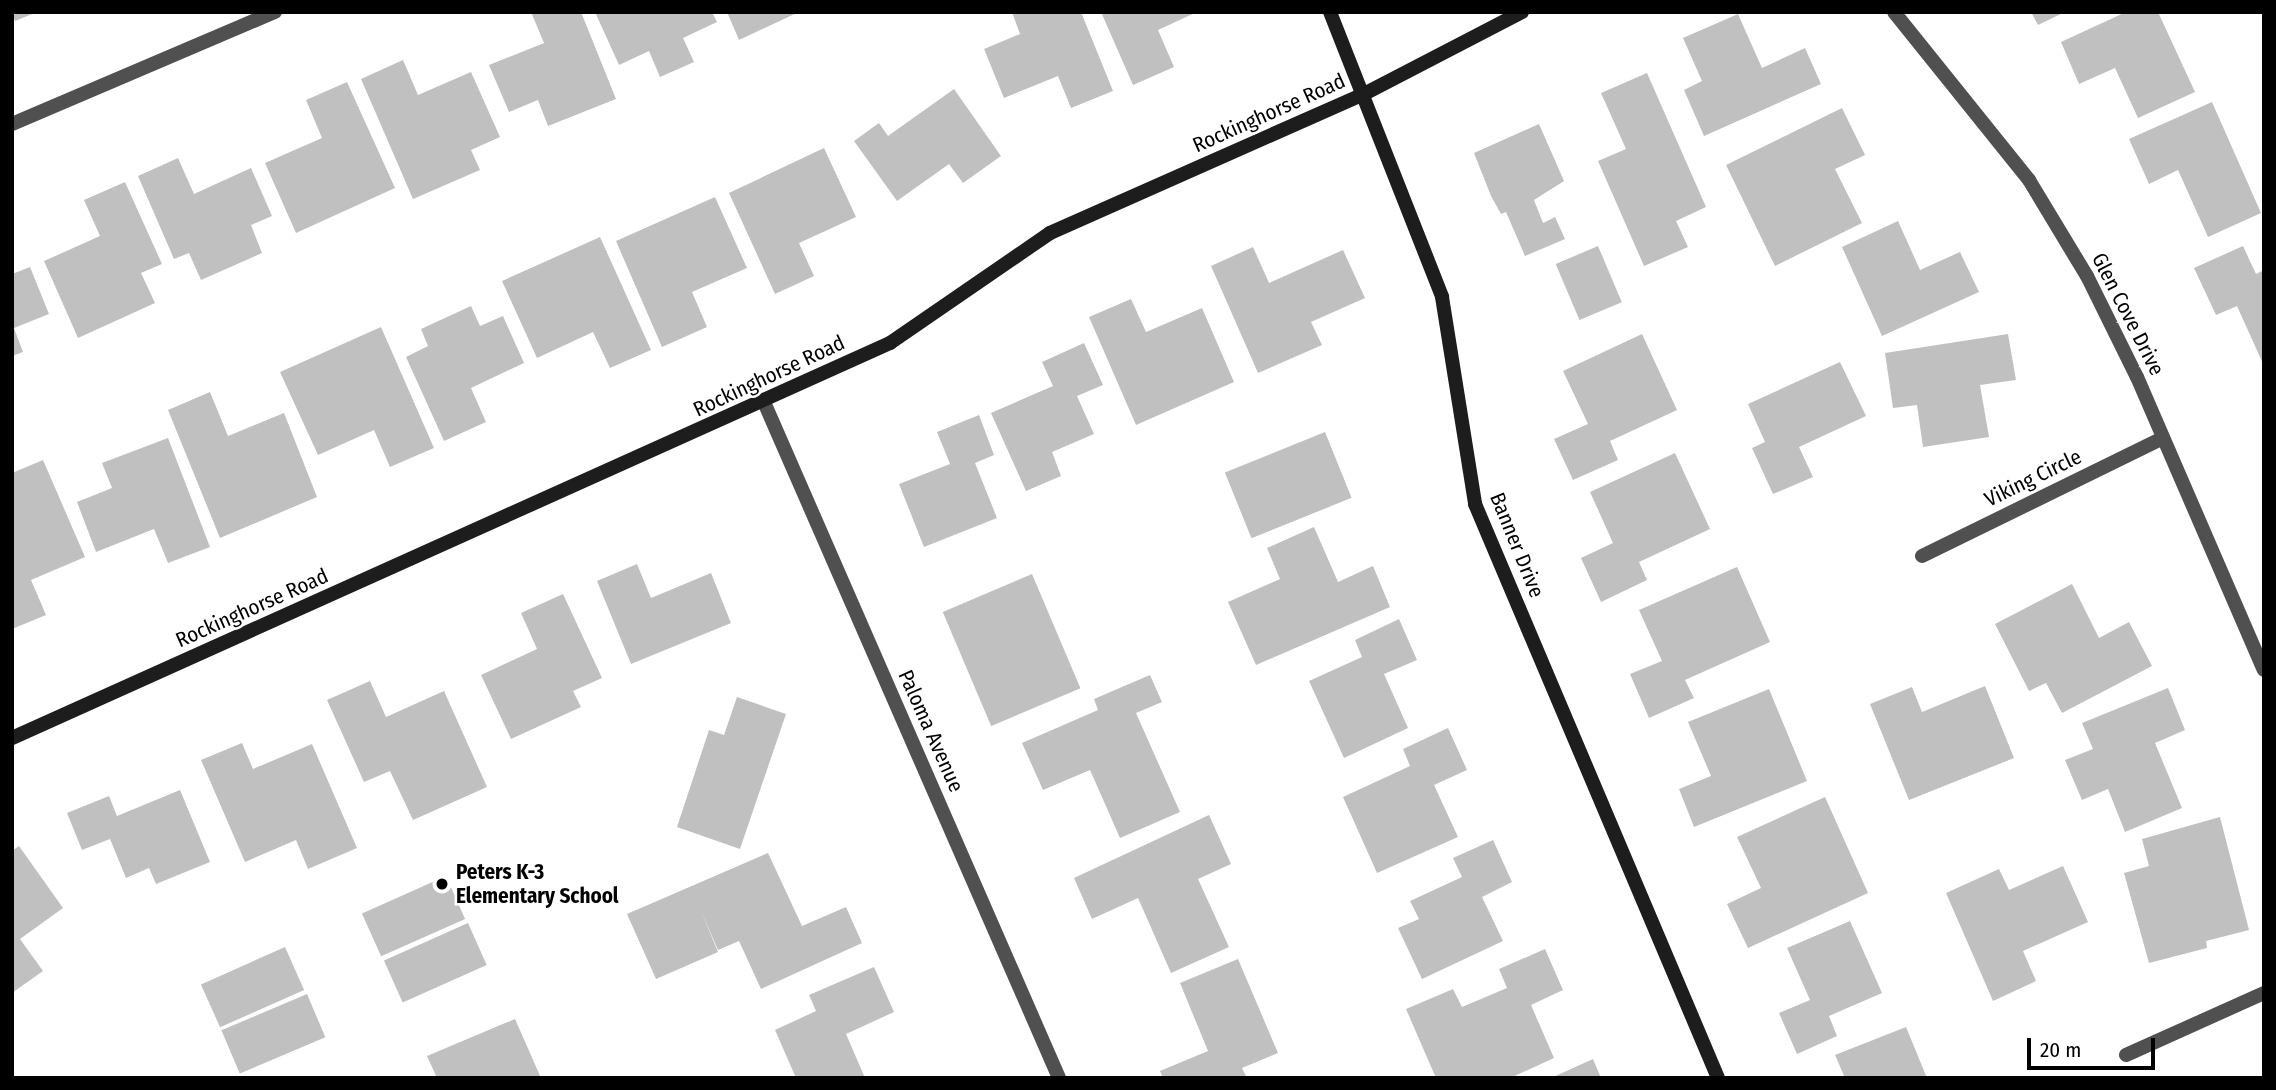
<!DOCTYPE html>
<html>
<head>
<meta charset="utf-8">
<style>
  body { margin:0 }
  #map { position:relative; width:2276px; height:1090px; overflow:hidden; background:#fff; font-family:"Fira Sans Condensed",sans-serif }
  div>[style] { position:absolute }
  .building>* { inset:0; background:#c0c0c0; transform-origin:0 0 }
  .street>* { height:14px; margin:-7px; padding:0 7px; transform-origin:7px; border-radius:7px; background:#505050 }
  .secondary>* { height:14px; margin:-7px; padding:0 7px; transform-origin:7px; border-radius:7px; background:#1d1d1d }
  .dots>* { width:19px; height:19px; translate:-50% -50%; box-sizing:border-box; border:4px solid #fff; border-radius:50% }
  span { translate:-50% -50%; white-space:nowrap; text-align:center; line-height:1.15; -webkit-text-stroke:5px #fff; paint-order:stroke }
  .street-label { font-size:21px; color:#000 }
  .poi-label { font-size:21px; color:#000; font-weight:700 }
  .left { translate:0 -50%; text-align:left }
  .frame { position:absolute; inset:0; border:14px solid #000; pointer-events:none }
  .scale { position:absolute; left:2027px; top:1038px; width:128px; height:32px; box-sizing:border-box; border:4px solid #000; border-top:0; padding-left:9px; font-size:21px; line-height:24px; white-space:nowrap; color:#000; -webkit-text-stroke:5px #fff; paint-order:stroke }
</style>
</head>
<body>
<div id="map">
  <div class="building">
    <div style="clip-path:polygon(12px 12px,37px 12px,15px 21px)"></div>
    <div style="clip-path:polygon(531px 12px,581px 12px,616px 99px,548px 126px,538px 100px,509px 112px,489px 65px,544px 43px)"></div>
    <div style="clip-path:polygon(595px 12px,712px 12px,717px 22px,683px 38px,694px 62px,660px 77px,649px 51px,619px 65px)"></div>
    <div style="clip-path:polygon(727px 12px,799px 12px,739px 40px)"></div>
    <div style="clip-path:polygon(1012px 12px,1081px 12px,1113px 91px,1071px 108px,1058px 76px,1004px 98px,984px 49px,1020px 34px)"></div>
    <div style="clip-path:polygon(1101px 12px,1197px 12px,1158px 30px,1174px 67px,1133px 85px)"></div>
    <div style="clip-path:polygon(2031px 12px,2065px 12px,2038px 25px)"></div>
    <div style="clip-path:polygon(2126px 12px,2158px 12px,2195px 92px,2138px 118px,2115px 68px,2079px 84px,2061px 42px)"></div>
    <div style="clip-path:polygon(1738px 14px,1762px 68px,1805px 48px,1821px 84px,1704px 136px,1684px 90px,1702px 81px,1683px 38px)"></div>
    <div style="clip-path:polygon(403px 60px,418px 95px,471px 72px,500px 137px,471px 150px,480px 170px,413px 199px,361px 79px)"></div>
    <div style="clip-path:polygon(1647px 73px,1706px 207px,1676px 221px,1688px 247px,1644px 266px,1598px 161px,1626px 149px,1601px 93px)"></div>
    <div style="clip-path:polygon(347px 82px,395px 188px,296px 233px,265px 163px,322px 138px,306px 100px)"></div>
    <div style="clip-path:polygon(954px 89px,1001px 156px,963px 183px,949px 164px,897px 201px,854px 141px,879px 123px,888px 136px)"></div>
    <div style="clip-path:polygon(2212px 102px,2261px 213px,2208px 237px,2178px 170px,2149px 184px,2129px 139px)"></div>
    <div style="clip-path:polygon(1842px 108px,1865px 155px,1835px 169px,1862px 223px,1775px 266px,1726px 165px)"></div>
    <div style="clip-path:polygon(1539px 124px,1564px 181px,1534px 200px,1543px 223px,1555px 217px,1565px 239px,1525px 256px,1506px 212px,1501px 214px,1491px 196px,1474px 153px)"></div>
    <div style="clip-path:polygon(824px 148px,856px 217px,799px 243px,814px 276px,775px 294px,729px 193px)"></div>
    <div style="clip-path:polygon(178px 158px,194px 194px,251px 168px,272px 216px,251px 225px,262px 253px,201px 280px,189px 253px,174px 259px,138px 176px)"></div>
    <div style="clip-path:polygon(125px 182px,162px 264px,141px 273px,155px 303px,78px 338px,44px 261px,100px 236px,84px 200px)"></div>
    <div style="clip-path:polygon(715px 197px,747px 268px,692px 292px,707px 327px,662px 347px,616px 241px)"></div>
    <div style="clip-path:polygon(1898px 221px,1920px 270px,1960px 252px,1979px 292px,1882px 336px,1842px 247px)"></div>
    <div style="clip-path:polygon(600px 237px,651px 350px,610px 368px,593px 332px,537px 358px,502px 281px)"></div>
    <div style="left:1598px;top:246px;width:61px;height:46px;rotate:67deg"></div>
    <div style="clip-path:polygon(2243px 246px,2256px 274px,2264px 270px,2264px 366px,2237px 306px,2216px 315px,2194px 268px)"></div>
    <div style="clip-path:polygon(1253px 247px,1269px 283px,1343px 250px,1365px 298px,1311px 322px,1322px 345px,1258px 373px,1211px 266px)"></div>
    <div style="clip-path:polygon(30px 267px,49px 314px,14px 328px,23px 352px,12px 356px,12px 274px)"></div>
    <div style="clip-path:polygon(1131px 299px,1146px 332px,1202px 308px,1234px 382px,1136px 425px,1089px 317px)"></div>
    <div style="clip-path:polygon(471px 306px,480px 326px,503px 316px,524px 363px,471px 388px,486px 422px,444px 441px,406px 357px,428px 346px,421px 329px)"></div>
    <div style="clip-path:polygon(381px 327px,434px 448px,390px 467px,374px 430px,318px 455px,280px 372px)"></div>
    <div style="clip-path:polygon(1642px 334px,1677px 410px,1610px 441px,1618px 460px,1573px 480px,1554px 439px,1588px 424px,1563px 371px)"></div>
    <div style="clip-path:polygon(2008px 334px,2016px 380px,1980px 385px,1989px 437px,1923px 447px,1917px 405px,1893px 408px,1885px 353px)"></div>
    <div style="clip-path:polygon(1084px 343px,1103px 385px,1077px 396px,1094px 434px,1052px 452px,1061px 476px,1026px 491px,991px 413px,1053px 386px,1042px 362px)"></div>
    <div style="clip-path:polygon(1840px 362px,1866px 416px,1799px 447px,1813px 477px,1773px 494px,1752px 448px,1765px 442px,1748px 404px)"></div>
    <div style="clip-path:polygon(210px 392px,228px 436px,284px 413px,317px 497px,220px 538px,168px 410px)"></div>
    <div style="clip-path:polygon(979px 415px,994px 455px,975px 463px,997px 518px,924px 547px,899px 484px,950px 464px,937px 432px)"></div>
    <div style="left:1325px;top:432px;width:71px;height:108px;rotate:68deg"></div>
    <div style="clip-path:polygon(168px 438px,210px 547px,168px 563px,154px 529px,96px 552px,77px 502px,112px 488px,102px 463px)"></div>
    <div style="clip-path:polygon(1675px 453px,1710px 529px,1639px 562px,1647px 580px,1601px 602px,1581px 558px,1613px 543px,1590px 492px)"></div>
    <div style="clip-path:polygon(43px 460px,85px 557px,31px 580px,46px 615px,12px 629px,12px 473px)"></div>
    <div style="clip-path:polygon(1314px 527px,1338px 582px,1373px 566px,1390px 607px,1256px 665px,1228px 602px,1280px 579px,1267px 548px)"></div>
    <div style="clip-path:polygon(637px 564px,651px 598px,711px 573px,731px 623px,631px 664px,597px 581px)"></div>
    <div style="clip-path:polygon(1737px 567px,1770px 642px,1685px 680px,1694px 698px,1649px 718px,1630px 674px,1662px 661px,1639px 610px)"></div>
    <div style="left:1032px;top:574px;width:124px;height:97px;rotate:67deg"></div>
    <div style="clip-path:polygon(2072px 584px,2099px 638px,2129px 622px,2152px 666px,2062px 713px,2046px 683px,2029px 691px,1995px 624px)"></div>
    <div style="clip-path:polygon(563px 594px,602px 678px,573px 691px,581px 707px,511px 739px,481px 675px,537px 649px,521px 613px)"></div>
    <div style="clip-path:polygon(1399px 619px,1417px 660px,1384px 674px,1408px 728px,1344px 758px,1309px 681px,1362px 657px,1355px 640px)"></div>
    <div style="clip-path:polygon(1150px 675px,1162px 702px,1136px 713px,1180px 812px,1120px 838px,1090px 770px,1043px 790px,1022px 743px,1098px 710px,1094px 699px)"></div>
    <div style="clip-path:polygon(370px 681px,386px 717px,444px 691px,487px 787px,413px 820px,390px 771px,364px 782px,327px 700px)"></div>
    <div style="clip-path:polygon(1985px 686px,2014px 758px,1909px 800px,1870px 704px,1912px 687px,1922px 712px)"></div>
    <div style="clip-path:polygon(2168px 688px,2185px 730px,2155px 743px,2182px 808px,2125px 832px,2108px 789px,2082px 800px,2065px 760px,2093px 749px,2082px 723px)"></div>
    <div style="clip-path:polygon(1769px 689px,1807px 781px,1694px 827px,1679px 789px,1711px 776px,1688px 722px)"></div>
    <div style="clip-path:polygon(737px 697px,786px 714px,740px 849px,677px 827px,709px 730px,724px 735px)"></div>
    <div style="clip-path:polygon(1448px 728px,1467px 770px,1434px 785px,1458px 837px,1377px 873px,1343px 797px,1410px 766px,1403px 749px)"></div>
    <div style="clip-path:polygon(242px 743px,253px 769px,312px 744px,357px 848px,308px 869px,296px 840px,245px 862px,201px 760px)"></div>
    <div style="clip-path:polygon(180px 790px,210px 862px,156px 884px,149px 868px,126px 878px,110px 839px,82px 850px,67px 813px,109px 796px,117px 816px)"></div>
    <div style="clip-path:polygon(1825px 797px,1868px 893px,1748px 948px,1727px 904px,1761px 888px,1737px 837px)"></div>
    <div style="clip-path:polygon(1209px 815px,1231px 864px,1198px 879px,1229px 947px,1171px 973px,1138px 898px,1092px 919px,1074px 878px)"></div>
    <div style="clip-path:polygon(2220px 817px,2249px 930px,2206px 941px,2207px 948px,2149px 963px,2124px 873px,2149px 866px,2142px 839px)"></div>
    <div style="clip-path:polygon(1493px 840px,1512px 882px,1482px 897px,1503px 941px,1422px 979px,1398px 928px,1419px 919px,1410px 901px,1462px 877px,1453px 858px)"></div>
    <div style="clip-path:polygon(19px 846px,63px 908px,20px 939px,43px 971px,12px 993px,12px 851px)"></div>
    <div style="clip-path:polygon(768px 853px,802px 926px,846px 907px,862px 943px,761px 989px,739px 941px,718px 950px,701px 911px,718px 952px,656px 979px,627px 914px)"></div>
    <div style="clip-path:polygon(2063px 866px,2088px 922px,2023px 951px,2036px 981px,1993px 1001px,1946px 893px,1999px 869px,2009px 890px)"></div>
    <div style="left:446px;top:876px;width:47px;height:92px;rotate:66deg"></div>
    <div style="clip-path:polygon(1850px 921px,1882px 993px,1829px 1016px,1837px 1036px,1797px 1054px,1779px 1013px,1810px 1000px,1787px 948px)"></div>
    <div style="left:468px;top:923px;width:46px;height:92px;rotate:66deg"></div>
    <div style="left:285px;top:947px;width:47px;height:92px;rotate:66deg"></div>
    <div style="clip-path:polygon(1545px 949px,1563px 990px,1531px 1005px,1554px 1058px,1510px 1078px,1436px 1078px,1406px 1009px,1453px 989px,1462px 1007px,1507px 988px,1499px 969px)"></div>
    <div style="clip-path:polygon(1238px 959px,1278px 1053px,1242px 1068px,1247px 1078px,1163px 1078px,1160px 1071px,1208px 1051px,1180px 983px)"></div>
    <div style="clip-path:polygon(874px 967px,894px 1012px,846px 1034px,865px 1078px,796px 1078px,775px 1030px,816px 1011px,809px 995px)"></div>
    <div style="left:307px;top:994px;width:47px;height:93px;rotate:67deg"></div>
    <div style="clip-path:polygon(515px 1019px,541px 1078px,437px 1078px,427px 1056px)"></div>
    <div style="clip-path:polygon(1906px 1027px,1927px 1078px,1845px 1078px,1835px 1055px)"></div>
    <div style="clip-path:polygon(1593px 1059px,1601px 1078px,1551px 1078px)"></div>
  </div>
  <div class="street">
    <div style="left:1894px;top:12px;width:216px;rotate:51.2deg"></div>
    <div style="left:2029px;top:180px;width:112px;rotate:58.9deg"></div>
    <div style="left:2087px;top:276px;width:113px;rotate:63.7deg"></div>
    <div style="left:2137px;top:377px;width:319px;rotate:66.6deg"></div>
    <div style="left:12px;top:124px;width:286px;rotate:-23.1deg"></div>
    <div style="left:764px;top:402px;width:738px;rotate:66.42deg"></div>
    <div style="left:1922px;top:556px;width:268px;rotate:-26.1deg"></div>
    <div style="left:2126px;top:1055px;width:151px;rotate:-24.2deg"></div>
  </div>
  <div class="secondary">
    <div style="left:1330px;top:12px;width:306px;rotate:68.5deg"></div>
    <div style="left:1442px;top:297px;width:210px;rotate:80.9deg"></div>
    <div style="left:1475px;top:504px;width:623px;rotate:67.05deg"></div>
    <div style="left:12px;top:738px;width:963px;rotate:-24.22deg"></div>
    <div style="left:890px;top:343px;width:194px;rotate:-34.5deg"></div>
    <div style="left:1050px;top:233px;width:343px;rotate:-23.9deg"></div>
    <div style="left:1364px;top:94px;width:178px;rotate:-27.4deg"></div>
  </div>
  <div class="dots">
    <div style="left:442px;top:884px;background:#000"></div>
  </div>
  <div class="street-label">
    <span style="left:1269px;top:113px;rotate:-24deg">Rockinghorse Road</span>
    <span style="left:2128px;top:314px;rotate:63deg">Glen Cove Drive</span>
    <span style="left:769px;top:376px;rotate:-25deg">Rockinghorse Road</span>
    <span style="left:2033px;top:478px;rotate:-26deg">Viking Circle</span>
    <span style="left:1517px;top:545px;rotate:68deg">Banner Drive</span>
    <span style="left:252px;top:608px;rotate:-24deg">Rockinghorse Road</span>
    <span style="left:931px;top:731px;rotate:66deg">Paloma Avenue</span>
  </div>
  <div class="poi-label">
    <span class="left" style="left:456px;top:884px">Peters K-3<br>Elementary School</span>
  </div>
  <div class="frame"></div>
  <div class="scale">20 m</div>
</div>
</body>
</html>
